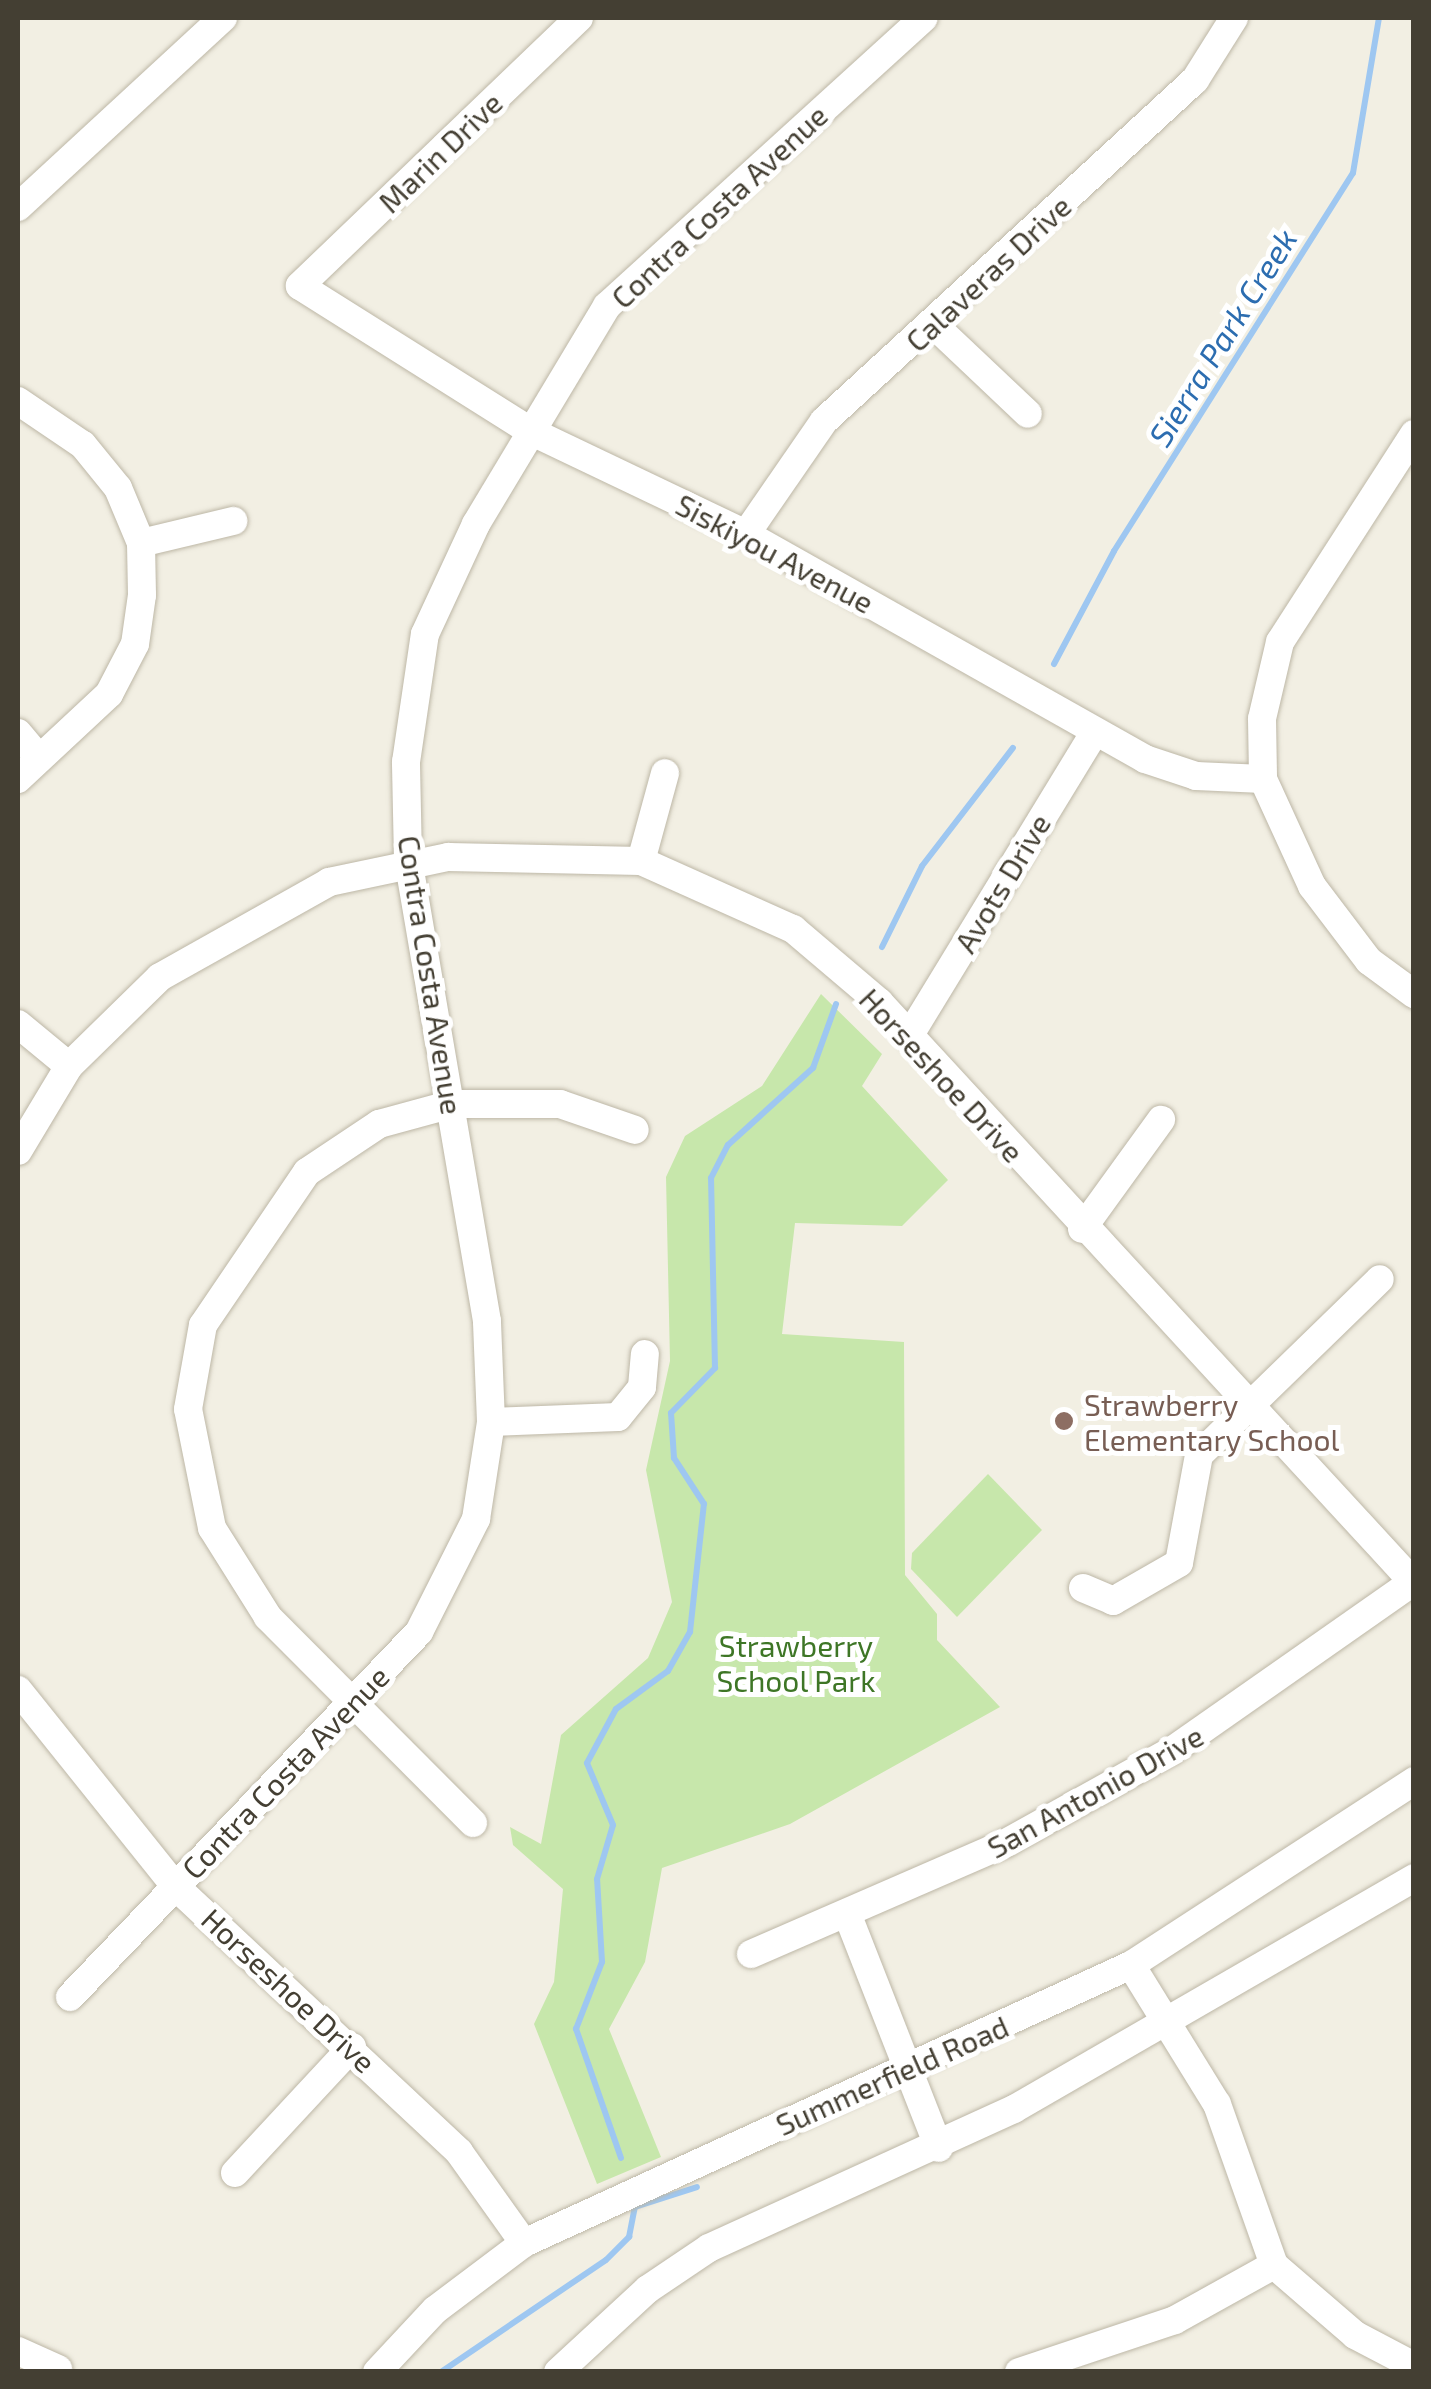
<!DOCTYPE html>
<html>
<head>
<meta charset="utf-8">
<style>
  body { margin:0 }
  #map { position:relative; width:1431px; height:2389px; overflow:hidden; background:#f2efe3; font-family:"Exo 2",sans-serif }
  div>[style] { position:absolute }
  .green>* { inset:0; background:#c7e7ab }
  .stream>* { height:6px; margin:-3px; padding:0 3px; transform-origin:3px; border-radius:3px; background:#9ec7f1 }
  .roads { filter:drop-shadow(0 0 2px #bdb7a6) drop-shadow(0 0 2px #bdb7a6) }
  .minor>* { height:28px; margin:-14px; padding:0 14px; transform-origin:14px; border-radius:14px; background:#fff }
  .dots>* { width:28px; height:28px; translate:-50% -50%; box-sizing:border-box; border:5px solid #fff; border-radius:50% }
  span { translate:-50% -50%; white-space:nowrap; text-align:center; line-height:1.15; -webkit-text-stroke:10px #fff; paint-order:stroke }
  .street-label { font-size:30px; color:#443f33 }
  .education-label { font-size:30px; color:#785e54 }
  .left { translate:0 -50%; text-align:left }
  .park-label { font-size:30px; color:#3e7626 }
  .water-label { font-size:32px; color:#2c6db0; font-style:italic }
  .frame { position:absolute; inset:0; border:20px solid #443f33; pointer-events:none }
</style>
</head>
<body>
<div id="map">
  <div class="green">
    <div style="clip-path:polygon(821px 994px,882px 1054px,862px 1086px,948px 1180px,902px 1226px,795px 1223px,782px 1334px,904px 1342px,905px 1575px,937px 1614px,937px 1640px,1000px 1707px,790px 1824px,662px 1868px,645px 1962px,609px 2029px,661px 2157px,597px 2184px,534px 2024px,554px 1982px,563px 1889px,513px 1845px,510px 1827px,541px 1844px,561px 1735px,648px 1658px,672px 1602px,646px 1470px,670px 1361px,666px 1177px,685px 1136px,762px 1086px)"></div>
    <div style="clip-path:polygon(988px 1474px,1042px 1530px,957px 1617px,911px 1569px,912px 1553px)"></div>
  </div>
  <div class="stream">
    <div style="left:1054px;top:664px;width:128px;rotate:-62deg"></div>
    <div style="left:1114px;top:551px;width:447px;rotate:-57.7deg"></div>
    <div style="left:1353px;top:173px;width:157px;rotate:-80.5deg"></div>
    <div style="left:882px;top:947px;width:90px;rotate:-63.7deg"></div>
    <div style="left:922px;top:866px;width:149px;rotate:-52.4deg"></div>
    <div style="left:621px;top:2158px;width:137px;rotate:-109.2deg"></div>
    <div style="left:576px;top:2029px;width:72px;rotate:-68.8deg"></div>
    <div style="left:602px;top:1962px;width:83px;rotate:-93.4deg"></div>
    <div style="left:597px;top:1879px;width:56px;rotate:-73.5deg"></div>
    <div style="left:613px;top:1825px;width:67px;rotate:-112.8deg"></div>
    <div style="left:587px;top:1763px;width:61px;rotate:-61.8deg"></div>
    <div style="left:616px;top:1709px;width:64px;rotate:-36.2deg"></div>
    <div style="left:668px;top:1671px;width:45px;rotate:-60.6deg"></div>
    <div style="left:690px;top:1632px;width:129px;rotate:-83.8deg"></div>
    <div style="left:704px;top:1504px;width:55px;rotate:-123.1deg"></div>
    <div style="left:674px;top:1458px;width:45px;rotate:-93.8deg"></div>
    <div style="left:671px;top:1413px;width:63px;rotate:-45.6deg"></div>
    <div style="left:715px;top:1368px;width:190px;rotate:-91.2deg"></div>
    <div style="left:711px;top:1178px;width:37px;rotate:-63deg"></div>
    <div style="left:728px;top:1145px;width:115px;rotate:-42.2deg"></div>
    <div style="left:813px;top:1068px;width:68px;rotate:-70.2deg"></div>
    <div style="left:441px;top:2372px;width:199px;rotate:-34.2deg"></div>
    <div style="left:606px;top:2260px;width:33px;rotate:-45deg"></div>
    <div style="left:629px;top:2237px;width:31px;rotate:-79deg"></div>
    <div style="left:635px;top:2207px;width:65px;rotate:-17.9deg"></div>
  </div>
  <div class="roads">
    <div class="minor">
      <div style="left:579px;top:18px;width:387px;rotate:136.2deg"></div>
      <div style="left:300px;top:286px;width:272px;rotate:32.2deg"></div>
      <div style="left:530px;top:431px;width:239px;rotate:25.5deg"></div>
      <div style="left:746px;top:534px;width:458px;rotate:29.4deg"></div>
      <div style="left:1145px;top:759px;width:54px;rotate:18.4deg"></div>
      <div style="left:1196px;top:776px;width:67px;rotate:2.6deg"></div>
      <div style="left:18px;top:207px;width:279px;rotate:-42.7deg"></div>
      <div style="left:934px;top:325px;width:129px;rotate:43.4deg"></div>
      <div style="left:18px;top:401px;width:78px;rotate:34.1deg"></div>
      <div style="left:83px;top:445px;width:55px;rotate:50.9deg"></div>
      <div style="left:118px;top:488px;width:60px;rotate:67.3deg"></div>
      <div style="left:141px;top:543px;width:52px;rotate:88.9deg"></div>
      <div style="left:142px;top:595px;width:49px;rotate:98.1deg"></div>
      <div style="left:135px;top:644px;width:56px;rotate:117.5deg"></div>
      <div style="left:109px;top:694px;width:125px;rotate:137deg"></div>
      <div style="left:1414px;top:434px;width:247px;rotate:122.8deg"></div>
      <div style="left:1280px;top:642px;width:79px;rotate:103.2deg"></div>
      <div style="left:1262px;top:719px;width:60px;rotate:89deg"></div>
      <div style="left:1263px;top:779px;width:118px;rotate:65.4deg"></div>
      <div style="left:1312px;top:886px;width:94px;rotate:52.8deg"></div>
      <div style="left:1369px;top:961px;width:56px;rotate:36.3deg"></div>
      <div style="left:746px;top:534px;width:137px;rotate:-55.4deg"></div>
      <div style="left:824px;top:421px;width:504px;rotate:-42.59deg"></div>
      <div style="left:1195px;top:80px;width:73px;rotate:-57.8deg"></div>
      <div style="left:141px;top:543px;width:95px;rotate:-13.4deg"></div>
      <div style="left:18px;top:733px;width:33px;rotate:50deg"></div>
      <div style="left:641px;top:861px;width:91px;rotate:-74.7deg"></div>
      <div style="left:18px;top:1024px;width:66px;rotate:39.5deg"></div>
      <div style="left:911px;top:1033px;width:351px;rotate:-58.6deg"></div>
      <div style="left:18px;top:1151px;width:99px;rotate:-59deg"></div>
      <div style="left:69px;top:1066px;width:127px;rotate:-44.4deg"></div>
      <div style="left:160px;top:977px;width:194px;rotate:-29.3deg"></div>
      <div style="left:329px;top:882px;width:122px;rotate:-11.9deg"></div>
      <div style="left:448px;top:857px;width:193px;rotate:1.2deg"></div>
      <div style="left:641px;top:861px;width:167px;rotate:24.1deg"></div>
      <div style="left:793px;top:929px;width:113px;rotate:40.3deg"></div>
      <div style="left:879px;top:1002px;width:790px;rotate:47.36deg"></div>
      <div style="left:1082px;top:1229px;width:135px;rotate:-54.1deg"></div>
      <div style="left:491px;top:1422px;width:127px;rotate:-2.3deg"></div>
      <div style="left:618px;top:1417px;width:38px;rotate:-51deg"></div>
      <div style="left:642px;top:1387px;width:33px;rotate:-85deg"></div>
      <div style="left:1083px;top:1588px;width:33px;rotate:23deg"></div>
      <div style="left:1113px;top:1601px;width:76px;rotate:-29.9deg"></div>
      <div style="left:1179px;top:1563px;width:110px;rotate:-79.5deg"></div>
      <div style="left:1199px;top:1455px;width:252px;rotate:-44.2deg"></div>
      <div style="left:18px;top:1690px;width:251px;rotate:51.3deg"></div>
      <div style="left:175px;top:1886px;width:389px;rotate:43.1deg"></div>
      <div style="left:459px;top:2152px;width:112px;rotate:54.5deg"></div>
      <div style="left:473px;top:1823px;width:291px;rotate:-134.9deg"></div>
      <div style="left:268px;top:1617px;width:105px;rotate:-122.2deg"></div>
      <div style="left:212px;top:1528px;width:121px;rotate:-101.4deg"></div>
      <div style="left:188px;top:1409px;width:85px;rotate:-79.9deg"></div>
      <div style="left:203px;top:1325px;width:185px;rotate:-55.8deg"></div>
      <div style="left:307px;top:1172px;width:87px;rotate:-33.7deg"></div>
      <div style="left:379px;top:1124px;width:76px;rotate:-15.3deg"></div>
      <div style="left:452px;top:1104px;width:108px"></div>
      <div style="left:560px;top:1104px;width:79px;rotate:19.1deg"></div>
      <div style="left:848px;top:1916px;width:249px;rotate:68.6deg"></div>
      <div style="left:751px;top:1954px;width:278px;rotate:-23.5deg"></div>
      <div style="left:1006px;top:1843px;width:191px;rotate:-29.1deg"></div>
      <div style="left:1173px;top:1750px;width:294px;rotate:-35deg"></div>
      <div style="left:1131px;top:1965px;width:163px;rotate:58.3deg"></div>
      <div style="left:1217px;top:2104px;width:171px;rotate:70.5deg"></div>
      <div style="left:1274px;top:2265px;width:107px;rotate:40.8deg"></div>
      <div style="left:1355px;top:2335px;width:67px;rotate:27.7deg"></div>
      <div style="left:70px;top:1997px;width:505px;rotate:-46.28deg"></div>
      <div style="left:419px;top:1632px;width:127px;rotate:-63.2deg"></div>
      <div style="left:476px;top:1519px;width:98px;rotate:-81.2deg"></div>
      <div style="left:491px;top:1422px;width:101px;rotate:-92.3deg"></div>
      <div style="left:487px;top:1321px;width:468px;rotate:-99.7deg"></div>
      <div style="left:408px;top:860px;width:98px;rotate:-91.2deg"></div>
      <div style="left:406px;top:762px;width:129px;rotate:-81.6deg"></div>
      <div style="left:425px;top:634px;width:121px;rotate:-65.1deg"></div>
      <div style="left:476px;top:524px;width:254px;rotate:-59deg"></div>
      <div style="left:607px;top:306px;width:428px;rotate:-42.3deg"></div>
      <div style="left:235px;top:2173px;width:172px;rotate:-47.1deg"></div>
      <div style="left:18px;top:2351px;width:44px;rotate:24.2deg"></div>
      <div style="left:377px;top:2372px;width:85px;rotate:-46.9deg"></div>
      <div style="left:435px;top:2310px;width:111px;rotate:-37deg"></div>
      <div style="left:524px;top:2243px;width:668px;rotate:-24.61deg"></div>
      <div style="left:1131px;top:1965px;width:338px;rotate:-33deg"></div>
      <div style="left:558px;top:2372px;width:122px;rotate:-42.7deg"></div>
      <div style="left:648px;top:2289px;width:73px;rotate:-33.9deg"></div>
      <div style="left:709px;top:2248px;width:335px;rotate:-24.5deg"></div>
      <div style="left:1014px;top:2109px;width:462px;rotate:-30deg"></div>
      <div style="left:1019px;top:2372px;width:164px;rotate:-18.4deg"></div>
      <div style="left:1175px;top:2320px;width:113px;rotate:-29.1deg"></div>
    </div>
  </div>
  <div class="dots">
    <div style="left:1064px;top:1421px;background:#8d6e63"></div>
  </div>
  <div class="street-label">
    <span style="left:440px;top:152px;rotate:-44deg">Marin Drive</span>
    <span style="left:719px;top:206px;rotate:-43deg">Contra Costa Avenue</span>
    <span style="left:988px;top:273px;rotate:-43deg">Calaveras Drive</span>
    <span style="left:775px;top:553px;rotate:28deg">Siskiyou Avenue</span>
    <span style="left:1002px;top:883px;rotate:-59deg">Avots Drive</span>
    <span style="left:431px;top:975px;rotate:81deg">Contra Costa Avenue</span>
    <span style="left:942px;top:1075px;rotate:47deg">Horseshoe Drive</span>
    <span style="left:285px;top:1772px;rotate:-46deg">Contra Costa Avenue</span>
    <span style="left:1095px;top:1791px;rotate:-29deg">San Antonio Drive</span>
    <span style="left:289px;top:1990px;rotate:43deg">Horseshoe Drive</span>
    <span style="left:892px;top:2075px;rotate:-24deg">Summerfield Road</span>
  </div>
  <div class="education-label">
    <span class="left" style="left:1084px;top:1421px">Strawberry<br>Elementary School</span>
  </div>
  <div class="park-label">
    <span style="left:796px;top:1662px">Strawberry<br>School Park</span>
  </div>
  <div class="water-label">
    <span style="left:1222px;top:337px;rotate:-58deg">Sierra Park Creek</span>
  </div>
  <div class="frame"></div>
</div>
</body>
</html>
